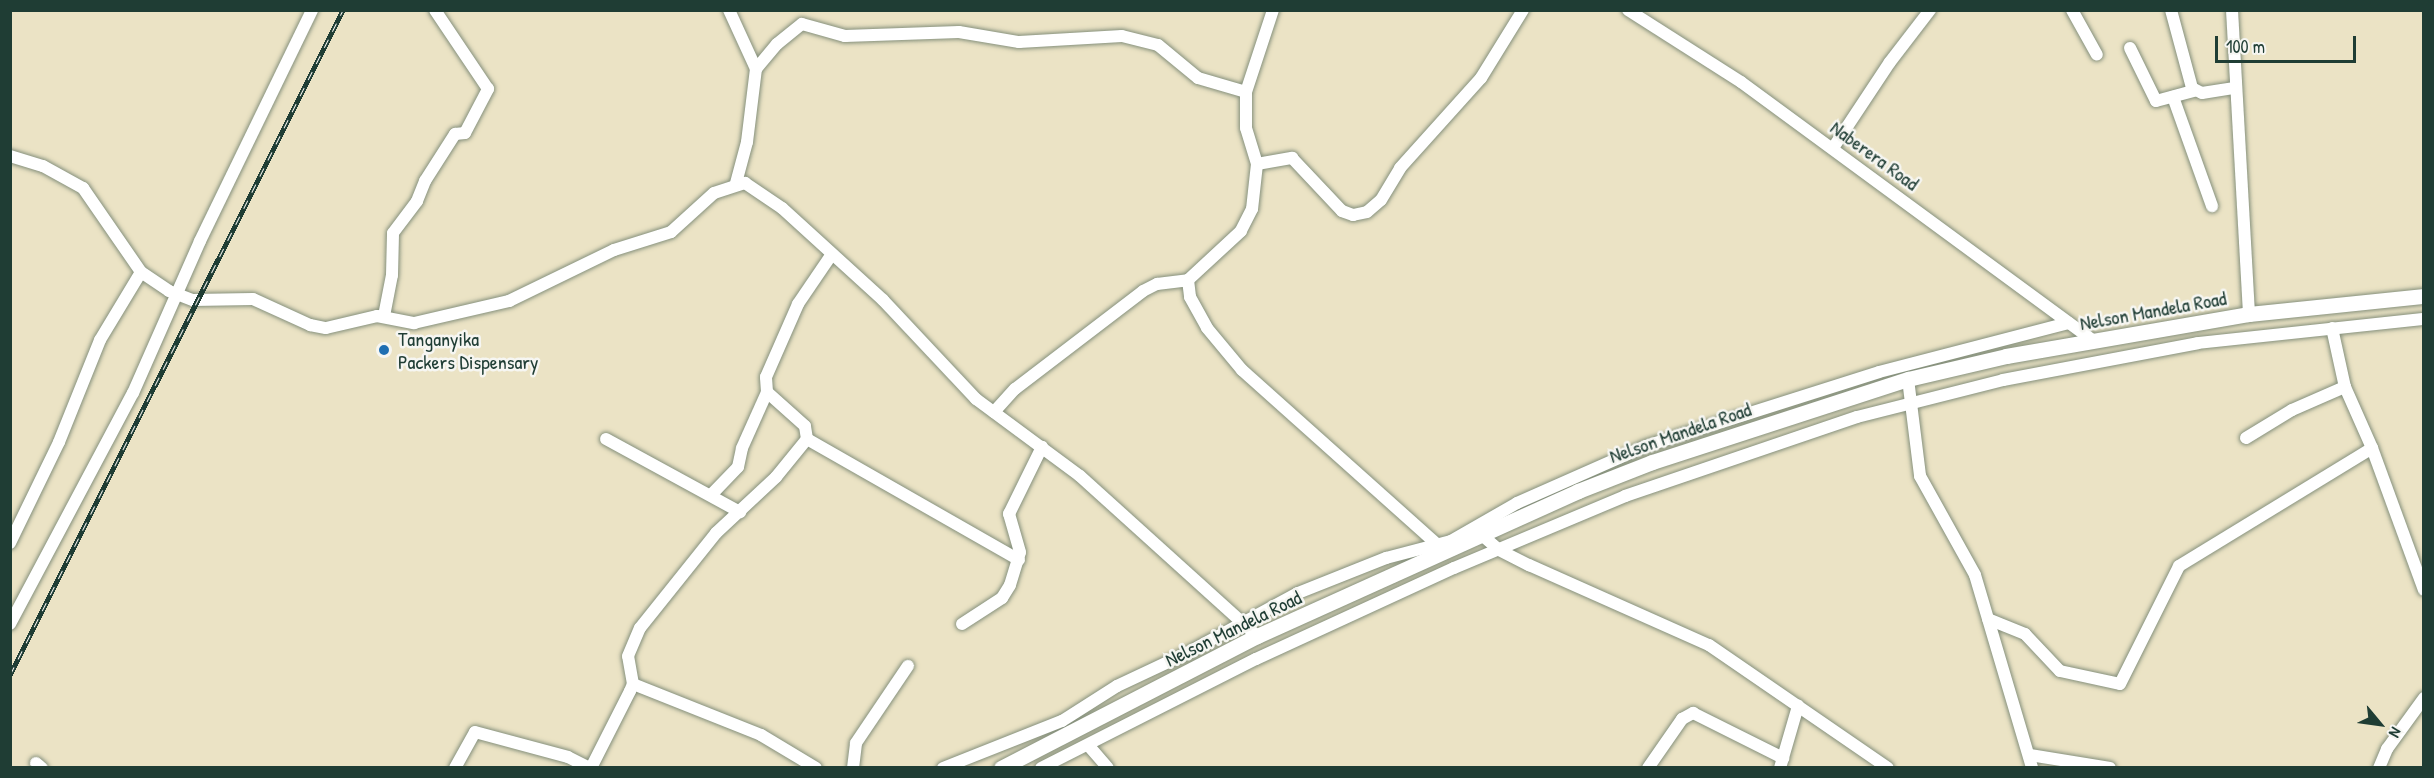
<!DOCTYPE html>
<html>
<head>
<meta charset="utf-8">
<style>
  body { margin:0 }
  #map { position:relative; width:2434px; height:778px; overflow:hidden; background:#ebe3c5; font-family:"Patrick Hand",sans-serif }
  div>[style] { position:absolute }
  .roads { filter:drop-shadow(0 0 2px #85907c) drop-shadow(0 0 2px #85907c) }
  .minor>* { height:12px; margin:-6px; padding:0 6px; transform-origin:6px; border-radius:6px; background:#fff }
  .major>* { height:15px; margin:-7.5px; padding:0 7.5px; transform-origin:7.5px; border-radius:7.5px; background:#fff }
  .rail>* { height:5px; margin-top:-2.5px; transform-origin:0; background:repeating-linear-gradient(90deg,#f6f6f2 0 9px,#1f3d34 0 18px); box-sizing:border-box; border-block:2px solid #1f3d34 }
  .dots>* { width:16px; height:16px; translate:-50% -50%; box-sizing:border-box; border:3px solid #f6f6f2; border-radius:50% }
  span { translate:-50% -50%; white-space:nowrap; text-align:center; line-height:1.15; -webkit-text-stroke:5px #f6f6f2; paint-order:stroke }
  .street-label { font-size:20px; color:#1f3d34 }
  .poi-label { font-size:20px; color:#1f3d34 }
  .left { translate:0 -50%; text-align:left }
  .frame { position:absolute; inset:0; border:12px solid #1f3d34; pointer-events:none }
  .north { position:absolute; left:2350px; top:694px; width:60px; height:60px; -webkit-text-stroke:4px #f6f6f2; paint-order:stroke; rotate:119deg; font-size:16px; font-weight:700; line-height:24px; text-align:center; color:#1f3d34 }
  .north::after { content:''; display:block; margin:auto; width:21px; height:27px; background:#1f3d34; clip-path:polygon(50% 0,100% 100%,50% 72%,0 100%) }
  .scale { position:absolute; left:2215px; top:36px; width:141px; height:27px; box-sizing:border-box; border:3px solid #1f3d34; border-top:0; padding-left:8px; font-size:18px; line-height:21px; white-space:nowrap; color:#1f3d34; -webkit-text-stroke:4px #f6f6f2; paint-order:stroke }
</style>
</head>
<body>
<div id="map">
  <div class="roads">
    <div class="minor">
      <div style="left:729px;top:10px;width:65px;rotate:65.4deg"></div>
      <div style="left:1273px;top:10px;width:86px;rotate:108.2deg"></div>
      <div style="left:1246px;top:92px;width:36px;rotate:90deg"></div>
      <div style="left:1246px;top:128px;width:38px;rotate:73deg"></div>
      <div style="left:1257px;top:164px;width:45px;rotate:96.3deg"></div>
      <div style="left:1252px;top:209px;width:25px;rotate:117deg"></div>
      <div style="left:1241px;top:231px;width:72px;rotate:137.2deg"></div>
      <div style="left:1188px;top:280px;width:17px;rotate:83deg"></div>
      <div style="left:1190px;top:297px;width:35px;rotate:61deg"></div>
      <div style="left:1207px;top:328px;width:55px;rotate:50.2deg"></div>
      <div style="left:1242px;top:370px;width:263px;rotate:41.8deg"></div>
      <div style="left:1628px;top:10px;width:134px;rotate:32.5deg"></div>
      <div style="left:1741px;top:82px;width:437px;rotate:36.3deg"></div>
      <div style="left:2072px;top:10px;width:51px;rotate:60.9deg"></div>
      <div style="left:2171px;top:10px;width:81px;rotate:74.9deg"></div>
      <div style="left:2192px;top:88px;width:11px;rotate:27deg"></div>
      <div style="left:2202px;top:93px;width:33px;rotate:-9deg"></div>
      <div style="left:2232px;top:10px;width:304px;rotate:86.8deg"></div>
      <div style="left:2130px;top:48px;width:59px;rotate:63.9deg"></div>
      <div style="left:2156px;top:101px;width:39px;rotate:-15deg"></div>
      <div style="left:2173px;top:97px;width:116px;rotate:70.3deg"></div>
      <div style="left:1833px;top:148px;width:103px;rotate:-56.5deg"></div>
      <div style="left:1890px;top:62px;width:66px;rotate:-52.4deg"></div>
      <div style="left:10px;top:156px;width:34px;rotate:17deg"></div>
      <div style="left:43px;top:166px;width:46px;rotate:28.8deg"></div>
      <div style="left:83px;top:188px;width:102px;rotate:55.4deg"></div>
      <div style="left:141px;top:272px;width:34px;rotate:34deg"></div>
      <div style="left:169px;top:291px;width:26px;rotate:21deg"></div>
      <div style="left:193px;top:300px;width:60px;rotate:-1deg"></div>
      <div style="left:253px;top:299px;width:63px;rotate:24.5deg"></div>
      <div style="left:310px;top:325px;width:16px;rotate:11deg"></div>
      <div style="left:326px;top:328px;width:52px;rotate:-13.2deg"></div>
      <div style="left:377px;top:316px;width:38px;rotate:11deg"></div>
      <div style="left:414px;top:323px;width:98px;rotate:-13deg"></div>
      <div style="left:509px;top:301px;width:117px;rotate:-25.9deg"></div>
      <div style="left:614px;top:250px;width:60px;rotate:-17.5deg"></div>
      <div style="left:671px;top:232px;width:58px;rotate:-42.2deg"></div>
      <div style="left:714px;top:193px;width:33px;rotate:-18deg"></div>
      <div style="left:745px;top:183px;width:45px;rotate:34deg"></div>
      <div style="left:782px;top:208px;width:137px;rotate:42.3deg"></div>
      <div style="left:883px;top:300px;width:136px;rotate:46.8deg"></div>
      <div style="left:976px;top:399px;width:129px;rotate:36.5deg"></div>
      <div style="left:1080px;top:476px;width:239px;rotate:42.1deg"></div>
      <div style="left:1257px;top:164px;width:36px;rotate:-10deg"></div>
      <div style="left:1292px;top:158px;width:73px;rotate:46.7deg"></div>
      <div style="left:1342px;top:211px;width:12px;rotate:20deg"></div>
      <div style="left:1353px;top:215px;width:14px;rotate:-12deg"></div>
      <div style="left:1367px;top:212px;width:18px;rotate:-41deg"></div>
      <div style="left:1381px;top:200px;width:37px;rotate:-59deg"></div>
      <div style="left:1400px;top:168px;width:121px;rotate:-48deg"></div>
      <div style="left:1481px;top:78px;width:80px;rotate:-58.3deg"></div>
      <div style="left:736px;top:183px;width:42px;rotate:-75deg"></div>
      <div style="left:747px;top:142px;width:74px;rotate:-83deg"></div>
      <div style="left:756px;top:69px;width:33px;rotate:-50deg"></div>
      <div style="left:777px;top:44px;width:32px;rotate:-39deg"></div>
      <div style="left:802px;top:24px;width:45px;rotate:15.6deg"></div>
      <div style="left:845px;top:36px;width:114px;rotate:-2deg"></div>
      <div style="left:959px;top:32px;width:61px;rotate:9.5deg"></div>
      <div style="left:1019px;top:42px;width:103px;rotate:-3.3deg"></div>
      <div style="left:1122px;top:36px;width:37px;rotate:14deg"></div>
      <div style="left:1158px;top:45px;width:52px;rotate:39.5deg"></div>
      <div style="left:1198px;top:78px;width:50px;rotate:16.3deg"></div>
      <div style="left:384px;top:316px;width:42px;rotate:-79deg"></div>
      <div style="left:392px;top:275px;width:42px;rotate:-88.6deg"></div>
      <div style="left:393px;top:233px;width:40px;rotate:-53deg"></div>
      <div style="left:417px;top:201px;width:22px;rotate:-68deg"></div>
      <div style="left:425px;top:181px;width:56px;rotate:-57.4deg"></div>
      <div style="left:455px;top:134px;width:10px;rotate:-6deg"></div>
      <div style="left:465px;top:133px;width:50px;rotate:-62.4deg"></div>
      <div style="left:488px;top:89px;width:95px;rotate:-123.9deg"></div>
      <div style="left:2332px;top:328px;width:60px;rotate:77.6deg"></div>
      <div style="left:2345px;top:387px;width:67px;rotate:66.1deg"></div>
      <div style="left:2372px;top:448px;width:151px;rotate:69.9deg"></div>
      <div style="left:1908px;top:379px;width:98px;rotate:82.9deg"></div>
      <div style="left:1920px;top:476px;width:113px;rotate:60.9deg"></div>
      <div style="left:1975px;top:575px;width:201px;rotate:73.5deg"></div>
      <div style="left:994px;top:412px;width:31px;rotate:-48deg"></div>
      <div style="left:1015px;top:389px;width:161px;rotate:-37.4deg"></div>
      <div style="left:1143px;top:291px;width:16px;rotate:-27deg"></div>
      <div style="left:1157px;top:284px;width:31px;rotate:-7deg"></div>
      <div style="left:2246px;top:438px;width:54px;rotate:-31.3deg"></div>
      <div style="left:2292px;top:410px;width:58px;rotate:-23.5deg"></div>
      <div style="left:606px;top:439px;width:153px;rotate:28.6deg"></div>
      <div style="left:807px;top:439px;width:244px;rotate:29.7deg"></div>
      <div style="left:711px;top:495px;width:39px;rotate:-46deg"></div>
      <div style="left:738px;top:467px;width:19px;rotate:-78deg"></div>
      <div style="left:742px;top:448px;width:61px;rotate:-65.9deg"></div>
      <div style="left:1483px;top:536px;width:21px;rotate:41deg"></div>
      <div style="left:1499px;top:550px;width:34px;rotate:27deg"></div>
      <div style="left:1529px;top:565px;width:197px;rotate:24deg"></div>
      <div style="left:1709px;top:645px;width:217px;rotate:34.5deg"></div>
      <div style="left:10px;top:543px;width:112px;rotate:-64.1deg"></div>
      <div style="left:59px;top:442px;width:110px;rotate:-68.1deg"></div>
      <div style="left:100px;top:340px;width:79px;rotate:-58.9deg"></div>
      <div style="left:1988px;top:619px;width:40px;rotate:22deg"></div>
      <div style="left:2025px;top:634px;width:51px;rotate:46.6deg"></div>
      <div style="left:2060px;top:671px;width:61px;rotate:12.2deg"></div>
      <div style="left:2120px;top:684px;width:132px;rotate:-63.4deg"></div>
      <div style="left:2179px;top:566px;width:226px;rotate:-31.4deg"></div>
      <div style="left:10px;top:624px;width:262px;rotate:-62deg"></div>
      <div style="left:133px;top:393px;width:166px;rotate:-66.2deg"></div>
      <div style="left:200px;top:241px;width:257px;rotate:-64.1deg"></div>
      <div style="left:962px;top:624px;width:48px;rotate:-33deg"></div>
      <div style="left:1002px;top:598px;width:15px;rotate:-58deg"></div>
      <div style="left:1010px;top:585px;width:34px;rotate:-73deg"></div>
      <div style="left:1020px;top:552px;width:40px;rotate:-106deg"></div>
      <div style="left:1009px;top:514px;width:75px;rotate:-63.8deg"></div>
      <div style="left:633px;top:684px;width:138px;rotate:21.7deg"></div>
      <div style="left:761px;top:735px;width:64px;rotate:31deg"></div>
      <div style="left:1088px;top:745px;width:30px;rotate:49deg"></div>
      <div style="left:2030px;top:755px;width:81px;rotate:9.2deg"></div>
      <div style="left:36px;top:763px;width:8px;rotate:40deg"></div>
      <div style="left:455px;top:768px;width:41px;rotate:-60.9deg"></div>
      <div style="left:475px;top:732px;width:96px;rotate:15deg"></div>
      <div style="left:568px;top:757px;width:25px;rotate:27deg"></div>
      <div style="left:591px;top:768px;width:86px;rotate:-63.1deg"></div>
      <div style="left:630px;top:691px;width:8px;rotate:-67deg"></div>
      <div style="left:633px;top:684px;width:28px;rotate:-100deg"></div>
      <div style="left:628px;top:656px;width:30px;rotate:-67deg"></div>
      <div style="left:640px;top:628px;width:122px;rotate:-51.3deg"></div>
      <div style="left:716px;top:533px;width:82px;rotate:-43deg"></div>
      <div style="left:776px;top:477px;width:49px;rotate:-50.8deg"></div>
      <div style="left:807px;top:439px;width:13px;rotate:-99deg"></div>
      <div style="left:805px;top:426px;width:51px;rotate:-138.2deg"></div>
      <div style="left:767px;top:392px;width:15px;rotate:-94deg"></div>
      <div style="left:766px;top:377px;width:80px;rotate:-66.3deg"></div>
      <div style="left:798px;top:304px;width:60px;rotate:-55.8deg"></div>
      <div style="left:853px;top:768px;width:25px;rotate:-83deg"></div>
      <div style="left:856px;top:743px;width:93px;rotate:-56deg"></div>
      <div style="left:943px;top:768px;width:128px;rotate:-21.6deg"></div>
      <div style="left:1062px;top:721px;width:65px;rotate:-32.5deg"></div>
      <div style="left:1117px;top:686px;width:77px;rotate:-25.2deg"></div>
      <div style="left:1187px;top:653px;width:126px;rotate:-28.4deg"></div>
      <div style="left:1298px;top:593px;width:95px;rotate:-21.7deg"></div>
      <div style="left:1386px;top:558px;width:67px;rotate:-14.7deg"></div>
      <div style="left:1451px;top:541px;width:76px;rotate:-29.9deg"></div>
      <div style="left:1517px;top:503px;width:141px;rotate:-23.8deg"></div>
      <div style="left:1646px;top:446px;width:244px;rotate:-17.6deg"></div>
      <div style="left:1879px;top:372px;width:196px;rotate:-14.5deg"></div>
      <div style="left:1041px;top:768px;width:241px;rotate:-26.9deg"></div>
      <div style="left:1256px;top:659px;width:218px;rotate:-24.7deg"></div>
      <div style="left:1454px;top:568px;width:186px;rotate:-22.8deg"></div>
      <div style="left:1625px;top:496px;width:245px;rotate:-18.8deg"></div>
      <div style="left:1857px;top:417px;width:151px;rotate:-14.2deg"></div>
      <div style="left:2003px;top:380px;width:198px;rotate:-10.7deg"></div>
      <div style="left:2198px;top:343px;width:227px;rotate:-6.1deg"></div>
      <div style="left:1648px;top:768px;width:60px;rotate:-55.2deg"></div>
      <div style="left:1682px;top:719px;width:13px;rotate:-29deg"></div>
      <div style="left:1693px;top:713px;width:101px;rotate:26.6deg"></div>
      <div style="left:1780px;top:768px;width:65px;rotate:-73.8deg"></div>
      <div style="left:2379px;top:768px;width:21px;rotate:-67deg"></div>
      <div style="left:2387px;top:749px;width:63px;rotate:-54deg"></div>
    </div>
    <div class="major">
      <div style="left:1001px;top:768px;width:288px;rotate:-27.3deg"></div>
      <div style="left:1257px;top:636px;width:352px;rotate:-24.3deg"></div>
      <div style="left:1578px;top:491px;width:79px;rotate:-21.4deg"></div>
      <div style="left:1652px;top:462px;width:269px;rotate:-18deg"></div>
      <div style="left:1908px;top:379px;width:101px;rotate:-13.2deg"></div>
      <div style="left:2006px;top:356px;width:247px;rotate:-9.8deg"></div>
      <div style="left:2249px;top:314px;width:176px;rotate:-5.9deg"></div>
    </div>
  </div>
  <div class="rail">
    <div style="left:10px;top:675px;width:744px;rotate:-63.4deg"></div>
  </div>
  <div class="dots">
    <div style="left:384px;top:350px;background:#1f6fb2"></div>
  </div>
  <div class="street-label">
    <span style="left:1875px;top:155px;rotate:36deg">Naberera Road</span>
    <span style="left:2153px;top:310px;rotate:-10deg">Nelson Mandela Road</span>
    <span style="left:1680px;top:432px;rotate:-19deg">Nelson Mandela Road</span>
    <span style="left:1233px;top:628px;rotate:-26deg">Nelson Mandela Road</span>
  </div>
  <div class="poi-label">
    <span class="left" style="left:398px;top:350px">Tanganyika<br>Packers Dispensary</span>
  </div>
  <div class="frame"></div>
  <div class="north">N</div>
  <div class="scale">100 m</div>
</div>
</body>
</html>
